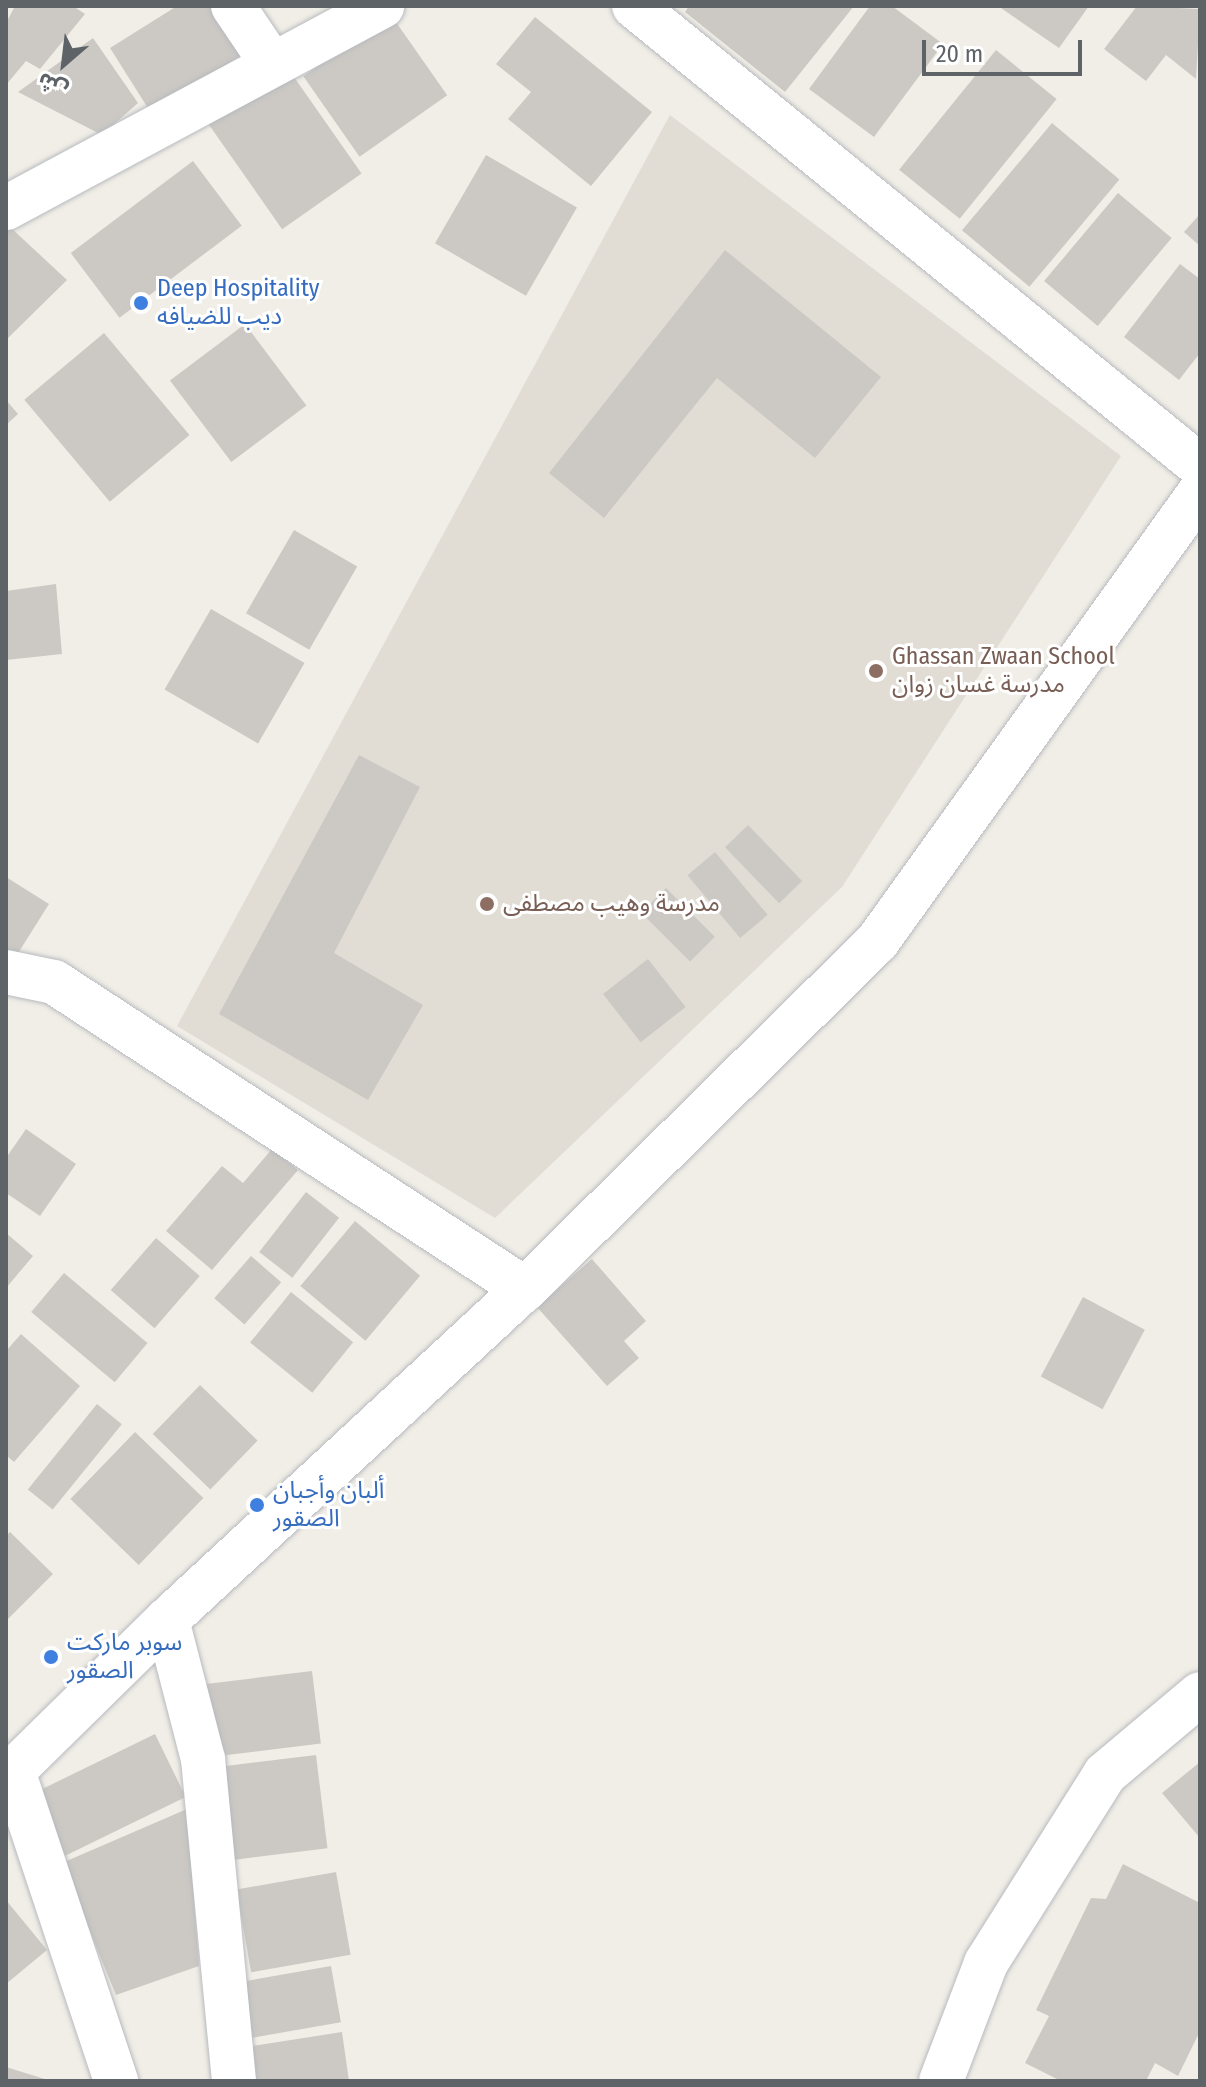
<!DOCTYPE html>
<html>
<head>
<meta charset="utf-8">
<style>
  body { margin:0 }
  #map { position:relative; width:1206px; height:2087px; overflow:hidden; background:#f1eee7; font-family:"Fira Sans Condensed","Noto Sans Arabic",sans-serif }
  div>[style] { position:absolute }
  .education>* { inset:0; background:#e1ddd5 }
  .building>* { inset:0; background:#ccc9c4; transform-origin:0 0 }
  .roads { filter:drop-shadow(0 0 2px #b7babe) drop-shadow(0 0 2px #b7babe) }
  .minor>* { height:44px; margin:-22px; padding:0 22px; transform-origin:22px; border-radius:22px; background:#fff }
  .dots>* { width:22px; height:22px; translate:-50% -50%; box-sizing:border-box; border:4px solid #fff; border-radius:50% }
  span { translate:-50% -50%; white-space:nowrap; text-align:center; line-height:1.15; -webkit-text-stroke:6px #fff; paint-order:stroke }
  .shop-label { font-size:24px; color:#366cbe }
  .left { translate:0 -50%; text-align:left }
  .education-label { font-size:24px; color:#785e54 }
  .frame { position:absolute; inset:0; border:8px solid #5e6368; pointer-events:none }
  .north { position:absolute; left:24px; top:24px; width:80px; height:80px; -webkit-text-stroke:6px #fff; paint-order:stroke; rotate:208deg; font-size:22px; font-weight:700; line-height:32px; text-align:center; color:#5e6368 }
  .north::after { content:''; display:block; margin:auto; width:28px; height:36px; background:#5e6368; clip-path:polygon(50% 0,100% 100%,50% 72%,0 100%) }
  .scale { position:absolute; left:922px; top:40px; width:160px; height:36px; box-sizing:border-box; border:4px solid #5e6368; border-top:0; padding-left:10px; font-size:24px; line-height:28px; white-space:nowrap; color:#5e6368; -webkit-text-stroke:6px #fff; paint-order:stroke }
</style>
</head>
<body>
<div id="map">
  <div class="education">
    <div style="clip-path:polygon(670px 115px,1121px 456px,842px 887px,495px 1218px,177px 1026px)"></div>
  </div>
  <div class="building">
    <div style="clip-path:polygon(15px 6px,73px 6px,85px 14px,40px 69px,26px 61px,6px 85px,6px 23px)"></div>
    <div style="clip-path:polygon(177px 6px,212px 6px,243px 54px,151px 113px,110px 48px)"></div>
    <div style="clip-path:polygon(689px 6px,854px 6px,785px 92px,685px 12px)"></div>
    <div style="clip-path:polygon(870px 6px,892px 6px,943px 44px,874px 137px,809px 89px)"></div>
    <div style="clip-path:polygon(998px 6px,1089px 6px,1059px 48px)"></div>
    <div style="clip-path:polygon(1137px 6px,1200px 9px,1196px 79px,1166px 55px,1146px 81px,1104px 49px)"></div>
    <div style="left:391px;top:15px;width:98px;height:107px;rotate:55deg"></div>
    <div style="clip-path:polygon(535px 17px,652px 112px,591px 186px,508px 119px,531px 92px,496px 64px)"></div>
    <div style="clip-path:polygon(93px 38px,138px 103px,102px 135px,18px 92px)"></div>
    <div style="left:996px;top:50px;width:78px;height:154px;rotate:39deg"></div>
    <div style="left:287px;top:67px;width:130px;height:97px;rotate:55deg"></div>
    <div style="left:1052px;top:123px;width:88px;height:140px;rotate:40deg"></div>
    <div style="left:486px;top:155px;width:105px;height:102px;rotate:30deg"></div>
    <div style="left:193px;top:161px;width:81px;height:153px;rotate:53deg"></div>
    <div style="left:1118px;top:193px;width:70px;height:115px;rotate:40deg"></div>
    <div style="clip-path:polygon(1200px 214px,1200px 246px,1184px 232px)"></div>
    <div style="clip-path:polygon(10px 227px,67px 280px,6px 340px,6px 231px)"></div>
    <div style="clip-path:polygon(725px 250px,881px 377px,815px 458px,717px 378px,604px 518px,549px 473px)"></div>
    <div style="clip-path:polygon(1180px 264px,1200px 279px,1200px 353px,1179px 380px,1124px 337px)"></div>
    <div style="left:245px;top:324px;width:102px;height:94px;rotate:53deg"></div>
    <div style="left:104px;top:333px;width:133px;height:104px;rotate:50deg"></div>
    <div style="clip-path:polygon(6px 400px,18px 414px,6px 425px)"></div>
    <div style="left:294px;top:530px;width:73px;height:96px;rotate:30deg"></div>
    <div style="clip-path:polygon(56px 584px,62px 654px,6px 660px,6px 591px)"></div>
    <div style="left:211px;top:609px;width:108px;height:93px;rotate:30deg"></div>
    <div style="clip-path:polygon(359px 755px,420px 787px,334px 953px,423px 1005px,368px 1100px,219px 1014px)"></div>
    <div style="left:748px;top:825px;width:78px;height:32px;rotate:46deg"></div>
    <div style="left:715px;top:852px;width:82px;height:36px;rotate:50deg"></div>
    <div style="clip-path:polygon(6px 877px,49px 904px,15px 958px,6px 953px)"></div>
    <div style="left:666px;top:888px;width:69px;height:35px;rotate:45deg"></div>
    <div style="left:648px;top:959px;width:61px;height:57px;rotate:52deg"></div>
    <div style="clip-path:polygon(26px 1129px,76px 1164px,40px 1216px,6px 1193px,6px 1158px)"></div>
    <div style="clip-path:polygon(272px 1149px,298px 1170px,212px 1270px,166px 1231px,222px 1166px,243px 1183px)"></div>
    <div style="left:306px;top:1192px;width:42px;height:76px;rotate:38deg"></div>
    <div style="left:355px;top:1221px;width:85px;height:85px;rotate:40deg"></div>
    <div style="clip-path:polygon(6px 1233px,33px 1256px,6px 1288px)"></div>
    <div style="left:156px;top:1238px;width:58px;height:69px;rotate:41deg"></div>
    <div style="left:251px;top:1256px;width:40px;height:56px;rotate:41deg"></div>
    <div style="clip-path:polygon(592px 1259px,646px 1321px,624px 1341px,639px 1358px,607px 1386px,537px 1307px)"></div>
    <div style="left:64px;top:1273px;width:109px;height:51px;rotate:40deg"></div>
    <div style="left:291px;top:1292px;width:80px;height:65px;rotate:39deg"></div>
    <div style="left:1083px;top:1297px;width:70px;height:90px;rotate:28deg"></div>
    <div style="clip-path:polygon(21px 1334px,80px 1386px,14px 1462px,6px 1455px,6px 1351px)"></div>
    <div style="left:200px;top:1385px;width:80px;height:68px;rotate:44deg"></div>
    <div style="left:97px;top:1404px;width:32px;height:110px;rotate:39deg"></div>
    <div style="left:135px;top:1432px;width:95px;height:93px;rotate:44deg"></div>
    <div style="clip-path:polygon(10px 1532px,53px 1574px,6px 1621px,6px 1536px)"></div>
    <div style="left:312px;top:1671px;width:73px;height:109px;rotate:83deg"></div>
    <div style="left:155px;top:1734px;width:70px;height:134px;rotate:64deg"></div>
    <div style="left:316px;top:1755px;width:94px;height:95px;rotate:83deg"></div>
    <div style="clip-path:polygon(1200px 1762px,1200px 1838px,1162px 1793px)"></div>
    <div style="clip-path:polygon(187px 1809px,199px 1966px,116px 1995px,62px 1863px)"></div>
    <div style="clip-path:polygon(1123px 1864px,1200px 1903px,1200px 2031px,1178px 2076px,1155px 2063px,1146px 2081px,1061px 2081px,1025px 2063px,1049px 2016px,1036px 2010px,1091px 1898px,1106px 1899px)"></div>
    <div style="left:336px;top:1872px;width:84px;height:101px;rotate:80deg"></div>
    <div style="clip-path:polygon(6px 1900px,47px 1950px,6px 1984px)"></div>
    <div style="left:331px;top:1966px;width:57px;height:96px;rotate:80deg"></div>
    <div style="clip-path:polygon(342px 2032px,349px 2081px,251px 2081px,246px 2047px)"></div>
    <div style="clip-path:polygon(6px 2067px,48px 2080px,48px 2081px,6px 2081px)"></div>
  </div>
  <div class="roads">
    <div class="minor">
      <div style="left:233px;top:6px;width:70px;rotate:56.1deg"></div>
      <div style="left:634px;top:6px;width:729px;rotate:39.1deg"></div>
      <div style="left:6px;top:208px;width:427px;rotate:-28.2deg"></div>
      <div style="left:6px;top:972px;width:49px;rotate:11.8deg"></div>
      <div style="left:54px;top:982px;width:562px;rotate:33.1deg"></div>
      <div style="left:167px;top:1620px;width:144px;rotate:75.5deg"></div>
      <div style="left:203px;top:1759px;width:323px;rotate:84.5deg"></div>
      <div style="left:14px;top:1774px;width:324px;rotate:71.6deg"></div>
      <div style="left:6px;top:1778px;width:226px;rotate:-44.5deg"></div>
      <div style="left:167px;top:1620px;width:488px;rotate:-42.8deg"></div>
      <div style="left:525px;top:1289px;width:494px;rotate:-44.6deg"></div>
      <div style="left:877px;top:942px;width:554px;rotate:-54.33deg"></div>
      <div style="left:941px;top:2081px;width:126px;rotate:-69.1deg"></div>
      <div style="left:986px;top:1963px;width:223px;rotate:-57.8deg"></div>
      <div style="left:1105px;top:1774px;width:124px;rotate:-40.1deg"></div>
    </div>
  </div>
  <div class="dots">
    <div style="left:141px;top:303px;background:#3f7fe0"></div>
    <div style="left:876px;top:671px;background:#8d6e63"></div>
    <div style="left:487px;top:904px;background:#8d6e63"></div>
    <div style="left:257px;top:1505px;background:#3f7fe0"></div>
    <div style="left:51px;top:1657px;background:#3f7fe0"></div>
  </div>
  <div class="shop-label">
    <span class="left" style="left:157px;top:303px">Deep Hospitality<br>ديب للضيافه</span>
    <span class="left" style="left:273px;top:1505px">ألبان وأجبان<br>الصقور</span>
    <span class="left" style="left:67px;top:1657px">سوبر ماركت<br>الصقور</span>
  </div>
  <div class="education-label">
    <span class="left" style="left:892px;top:671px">Ghassan Zwaan School<br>مدرسة غسان زوان</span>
    <span class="left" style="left:503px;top:904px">مدرسة وهيب مصطفى</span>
  </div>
  <div class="frame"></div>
  <div class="north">ش</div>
  <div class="scale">20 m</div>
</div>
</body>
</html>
